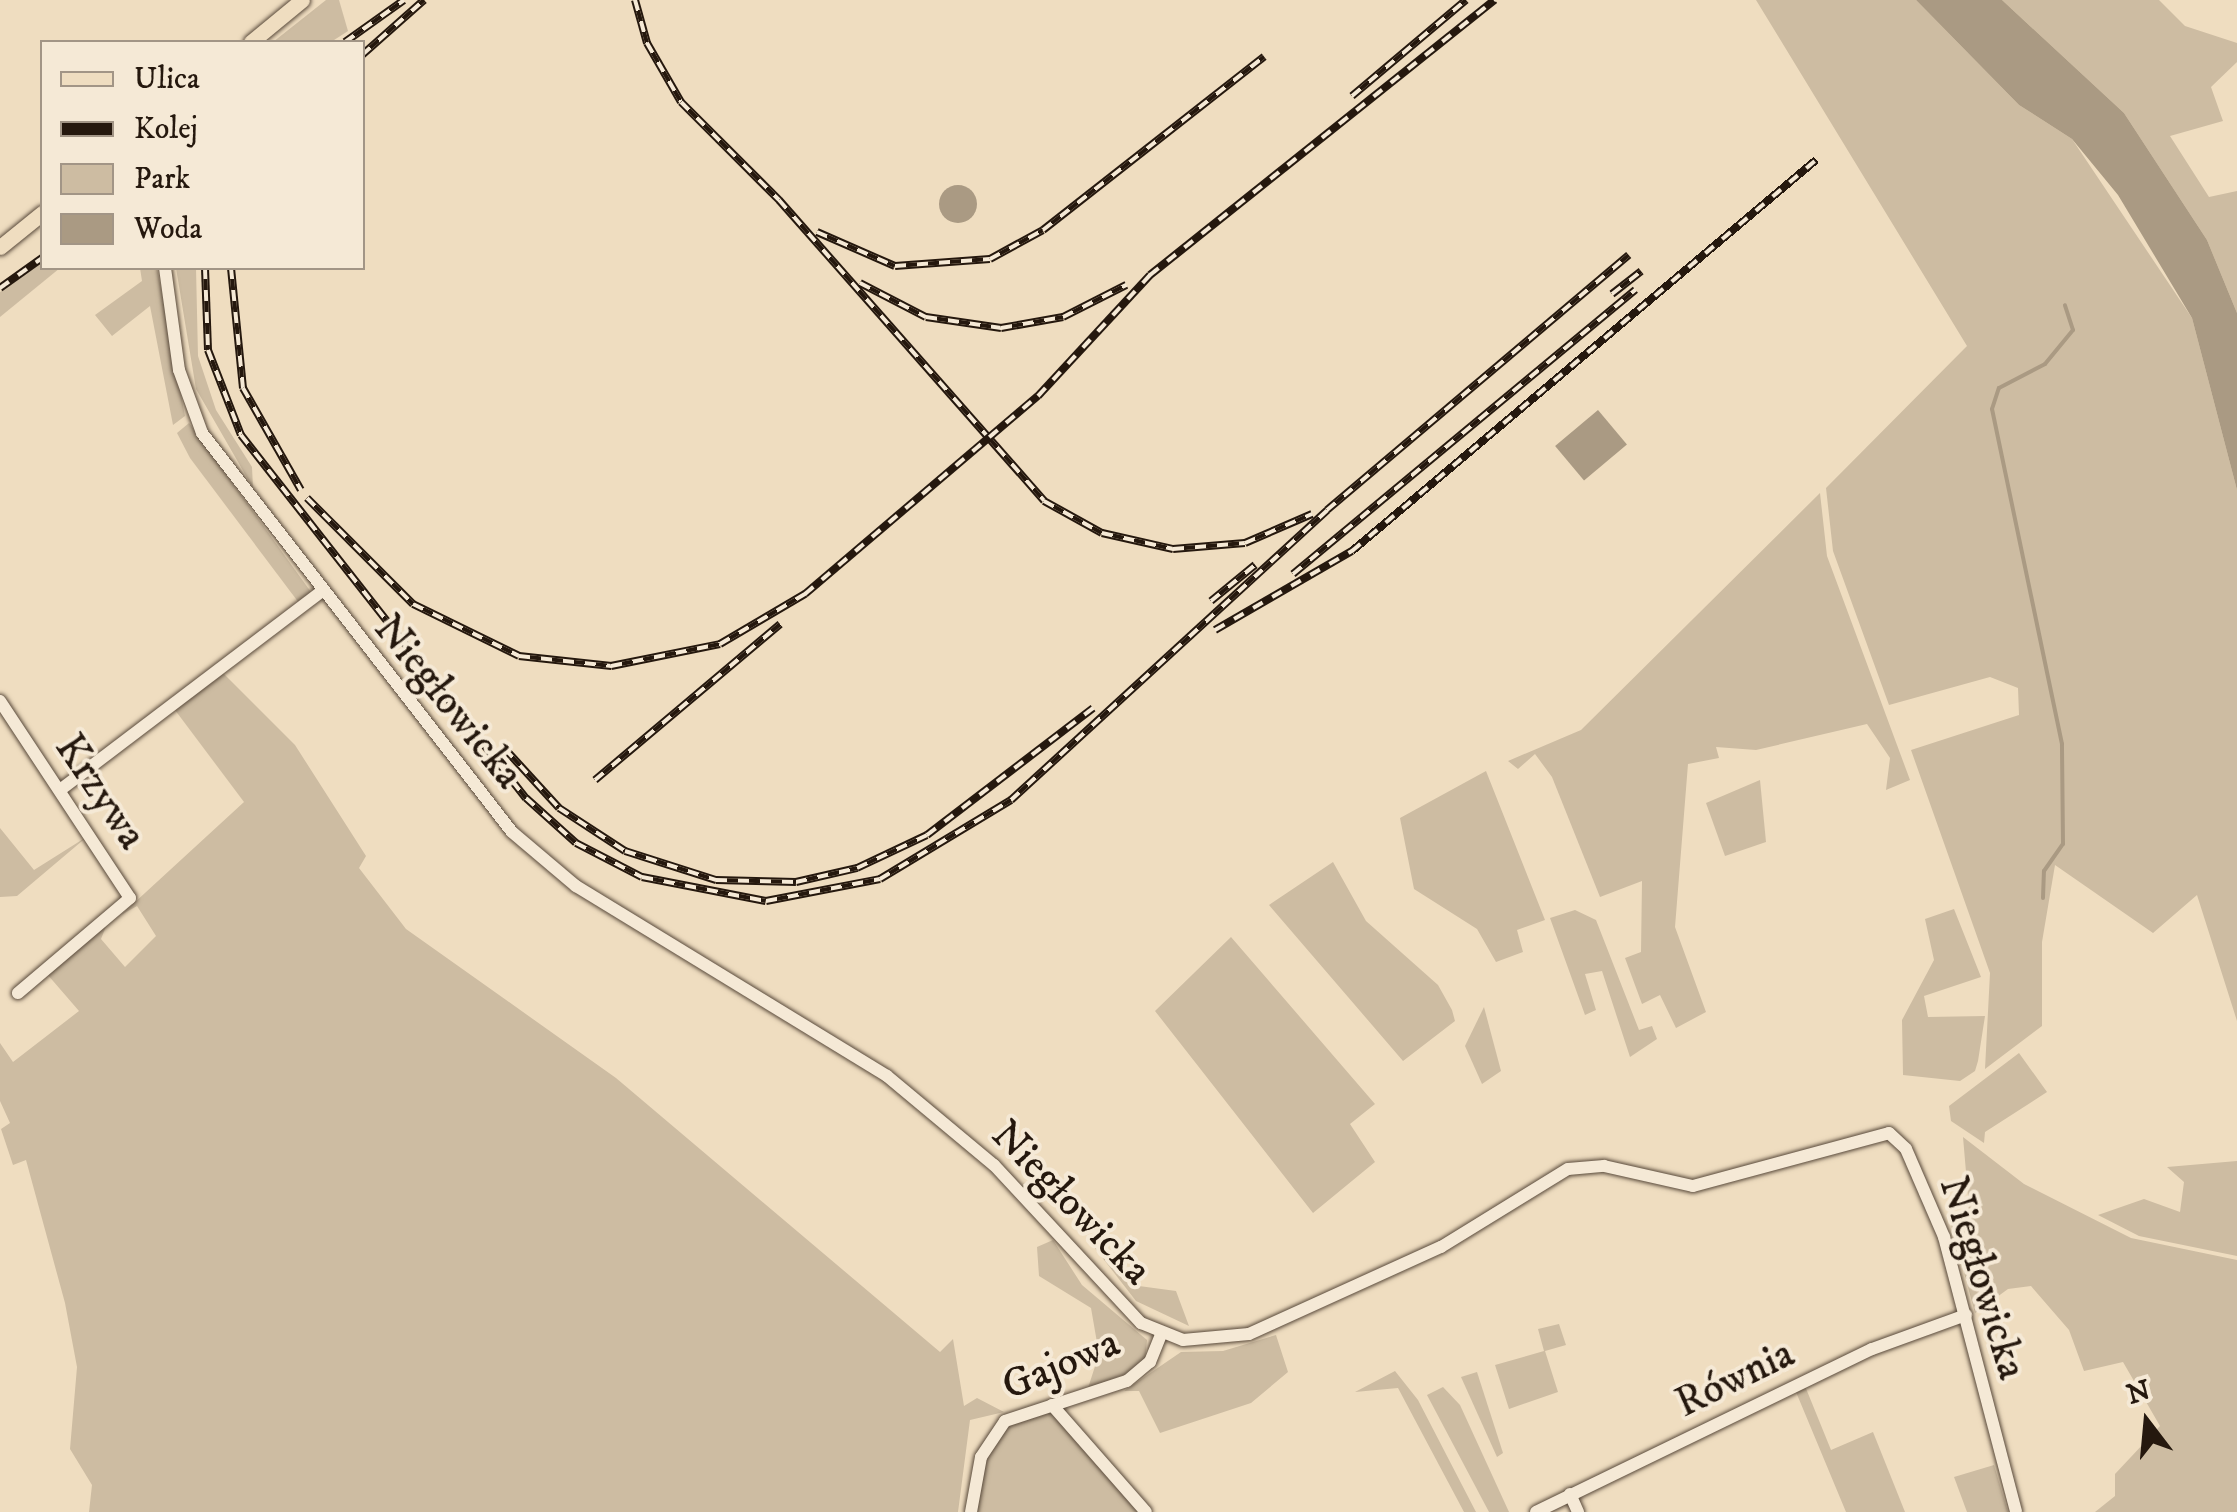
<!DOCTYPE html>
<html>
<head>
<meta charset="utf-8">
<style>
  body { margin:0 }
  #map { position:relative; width:2237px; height:1512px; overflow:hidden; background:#efddc0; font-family:"IM FELL DW Pica",serif }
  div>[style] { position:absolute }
  .green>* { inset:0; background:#cdbca2 }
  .water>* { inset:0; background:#aa9a83; transform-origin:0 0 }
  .round { border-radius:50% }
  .stream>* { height:4px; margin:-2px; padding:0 2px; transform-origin:2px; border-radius:2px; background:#aa9a83 }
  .roads { filter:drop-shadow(0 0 2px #58493a) drop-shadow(0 0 2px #58493a) }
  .minor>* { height:12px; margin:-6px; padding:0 6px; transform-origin:6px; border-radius:6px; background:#f5e9d6 }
  .major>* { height:15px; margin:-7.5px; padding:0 7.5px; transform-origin:7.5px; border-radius:7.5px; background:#efddc0 }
  .rail>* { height:8px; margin-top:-4px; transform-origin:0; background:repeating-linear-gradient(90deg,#f5e9d6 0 11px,#25180e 0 22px); box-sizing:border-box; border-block:2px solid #25180e }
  span { translate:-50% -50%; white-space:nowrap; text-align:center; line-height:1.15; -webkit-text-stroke:8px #f5e9d6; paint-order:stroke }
  .street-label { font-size:42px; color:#25180e }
  .legend { position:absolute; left:40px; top:40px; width:325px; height:230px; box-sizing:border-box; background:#f5e9d6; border:2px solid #a29586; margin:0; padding:12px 18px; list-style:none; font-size:30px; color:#25180e }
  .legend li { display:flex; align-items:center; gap:20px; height:50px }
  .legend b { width:50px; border:2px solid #a29586 }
  .north { position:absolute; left:2097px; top:1372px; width:100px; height:100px; -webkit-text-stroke:8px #f5e9d6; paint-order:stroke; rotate:344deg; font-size:28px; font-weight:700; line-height:40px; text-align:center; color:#25180e }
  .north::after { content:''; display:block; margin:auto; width:35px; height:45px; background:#25180e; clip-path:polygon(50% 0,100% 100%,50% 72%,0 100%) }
</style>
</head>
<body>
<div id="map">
  <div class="green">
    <div style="clip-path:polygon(326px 0,339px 0,348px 31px,331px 42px,273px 42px)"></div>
    <div style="clip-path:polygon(1756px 0,1916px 0,2019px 105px,2072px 139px,2192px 318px,2237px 490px,2237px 1021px,2197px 895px,2153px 933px,2055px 865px,2042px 942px,2042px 1026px,1985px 1069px,1990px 973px,1911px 750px,2019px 715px,2018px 688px,1990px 677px,1889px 705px,1833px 551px,1826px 488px,1967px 346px)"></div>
    <div style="clip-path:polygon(2002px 0,2159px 0,2185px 26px,2237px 43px,2237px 62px,2211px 87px,2223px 121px,2170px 136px,2209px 197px,2237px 191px,2237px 313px,2207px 240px,2124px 113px)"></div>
    <div style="clip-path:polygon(42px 262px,60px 268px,0 317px,0 292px)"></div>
    <div style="clip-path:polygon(140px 268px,157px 268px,185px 416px,173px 425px,150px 306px,112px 336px,95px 315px,142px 281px)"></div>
    <div style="clip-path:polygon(176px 268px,196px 268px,198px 356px,216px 410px,252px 467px,253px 488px,196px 389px)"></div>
    <div style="clip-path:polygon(189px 423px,311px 592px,299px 603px,190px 458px,177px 433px)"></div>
    <div style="clip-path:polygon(1820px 493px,1827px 556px,1910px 780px,1886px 790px,1890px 758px,1867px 724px,1756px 750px,1716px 747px,1719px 758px,1688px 764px,1675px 927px,1706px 1012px,1676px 1028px,1660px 995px,1642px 1004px,1625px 958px,1641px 952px,1642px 881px,1600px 897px,1552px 777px,1535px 754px,1518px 769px,1508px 761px,1581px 730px)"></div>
    <div style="clip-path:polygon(223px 673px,295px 745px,366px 856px,359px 868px,406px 929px,616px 1078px,940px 1352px,953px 1339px,964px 1406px,977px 1398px,1004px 1412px,970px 1420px,958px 1512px,89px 1512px,92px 1485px,70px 1449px,77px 1367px,65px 1303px,26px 1160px,13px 1165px,1px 1129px,10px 1123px,0 1101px,0 1043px,13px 1062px,79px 1011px,47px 974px,107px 924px,101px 939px,125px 967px,156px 936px,137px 906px,121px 915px,244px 802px,175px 710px)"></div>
    <div style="clip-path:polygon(1486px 771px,1545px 920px,1517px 930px,1523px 952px,1496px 962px,1477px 929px,1414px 889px,1400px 818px)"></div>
    <div style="clip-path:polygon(1760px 780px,1766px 842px,1725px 856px,1706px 803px)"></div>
    <div style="clip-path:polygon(0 828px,34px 870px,88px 836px,17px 896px,0 897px)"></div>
    <div style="clip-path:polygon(1333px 862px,1366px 921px,1438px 985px,1452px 1010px,1455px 1021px,1403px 1061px,1269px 905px)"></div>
    <div style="clip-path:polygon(1954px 909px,1981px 977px,1924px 996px,1928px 1017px,1985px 1016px,1978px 1061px,1975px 1071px,1960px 1081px,1903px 1075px,1902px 1020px,1934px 960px,1925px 919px)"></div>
    <div style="clip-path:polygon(1575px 910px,1596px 920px,1639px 1030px,1652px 1026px,1657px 1039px,1630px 1057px,1602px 971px,1585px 974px,1596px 1010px,1585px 1015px,1550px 918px)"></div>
    <div style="clip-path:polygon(1231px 937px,1375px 1104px,1350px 1124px,1375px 1162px,1313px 1213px,1155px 1011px)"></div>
    <div style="clip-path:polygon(1484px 1007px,1501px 1071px,1482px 1084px,1465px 1046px)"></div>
    <div style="clip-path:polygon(2019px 1053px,2047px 1092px,1985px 1132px,1984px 1143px,1951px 1121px,1949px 1106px)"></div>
    <div style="clip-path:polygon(1963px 1137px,2024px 1184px,2131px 1238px,2237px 1260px,2237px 1512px,2095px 1512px,2115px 1496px,2115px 1474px,2160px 1426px,2123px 1362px,2084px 1371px,2069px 1330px,2031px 1286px,2008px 1289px,1975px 1313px,1950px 1221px,1969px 1207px)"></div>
    <div style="clip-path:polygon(2237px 1161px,2237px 1256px,2139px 1236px,2098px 1215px,2144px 1199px,2180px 1212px,2184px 1182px,2167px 1167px)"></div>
    <div style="clip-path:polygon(1087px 1238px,1139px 1286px,1176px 1291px,1189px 1326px,1136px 1301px)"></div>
    <div style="clip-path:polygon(1053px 1240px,1082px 1285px,1147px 1340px,1145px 1361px,1131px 1372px,1088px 1388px,1099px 1354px,1091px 1308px,1039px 1276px,1037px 1247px)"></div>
    <div style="clip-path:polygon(1559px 1324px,1566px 1345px,1545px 1351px,1558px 1392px,1509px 1409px,1495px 1365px,1544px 1351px,1538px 1329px)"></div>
    <div style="clip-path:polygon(1276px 1335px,1288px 1372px,1251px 1403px,1160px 1433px,1139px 1391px,1124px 1391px,1181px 1352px,1223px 1351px)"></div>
    <div style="clip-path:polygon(1395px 1371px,1418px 1400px,1476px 1512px,1464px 1512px,1398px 1388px,1355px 1392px)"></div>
    <div style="clip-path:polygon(1477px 1372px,1503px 1453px,1497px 1457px,1461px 1377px)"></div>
    <div style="clip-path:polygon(1805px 1386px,1831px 1450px,1873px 1432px,1905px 1512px,1846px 1512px,1796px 1392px)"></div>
    <div style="clip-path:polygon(1443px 1387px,1460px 1405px,1509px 1512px,1489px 1512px,1427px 1395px)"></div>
    <div style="clip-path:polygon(1050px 1410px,1143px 1512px,975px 1512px,986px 1460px,1008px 1425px)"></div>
    <div style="clip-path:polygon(1994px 1465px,2008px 1512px,1967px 1512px,1954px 1477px)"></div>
  </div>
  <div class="water">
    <div style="clip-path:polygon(1916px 0,2002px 0,2124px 113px,2207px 240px,2237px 313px,2237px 490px,2192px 318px,2118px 195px,2072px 139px,2019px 105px)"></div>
    <div class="round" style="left:939px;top:185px;width:38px;height:38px"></div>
    <div style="left:1598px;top:410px;width:45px;height:56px;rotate:50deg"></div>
  </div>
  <div class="stream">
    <div style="left:2043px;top:898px;width:27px;rotate:-88deg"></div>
    <div style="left:2044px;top:871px;width:33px;rotate:-55deg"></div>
    <div style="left:2063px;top:844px;width:100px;rotate:-90.6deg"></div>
    <div style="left:2062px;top:744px;width:342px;rotate:-101.8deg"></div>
    <div style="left:1992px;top:409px;width:22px;rotate:-72deg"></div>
    <div style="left:1999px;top:388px;width:52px;rotate:-27.6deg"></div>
    <div style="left:2045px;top:364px;width:44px;rotate:-50.5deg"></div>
    <div style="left:2073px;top:330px;width:26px;rotate:-108deg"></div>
  </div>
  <div class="roads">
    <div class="minor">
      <div style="left:165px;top:268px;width:103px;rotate:82.2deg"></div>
      <div style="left:179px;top:370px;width:67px;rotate:69.9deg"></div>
      <div style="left:202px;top:433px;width:505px;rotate:52.15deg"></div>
      <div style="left:512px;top:832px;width:84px;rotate:40.2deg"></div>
      <div style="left:576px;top:886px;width:364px;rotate:31.4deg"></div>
      <div style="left:887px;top:1076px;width:139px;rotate:39.8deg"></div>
      <div style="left:994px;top:1165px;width:216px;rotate:47.1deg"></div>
      <div style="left:1141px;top:1323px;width:45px;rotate:22deg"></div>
      <div style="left:1183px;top:1340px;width:66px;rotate:-5.2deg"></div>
      <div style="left:1249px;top:1334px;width:211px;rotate:-24.4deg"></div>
      <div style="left:1441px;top:1247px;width:149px;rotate:-31.6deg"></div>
      <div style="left:1568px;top:1169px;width:36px;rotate:-5deg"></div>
      <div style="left:1604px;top:1166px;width:91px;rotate:12.7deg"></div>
      <div style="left:1693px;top:1186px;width:203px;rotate:-15.1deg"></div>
      <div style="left:1889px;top:1133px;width:23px;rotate:43deg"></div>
      <div style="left:1906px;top:1149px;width:96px;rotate:66.6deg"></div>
      <div style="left:1944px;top:1237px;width:284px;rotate:75.3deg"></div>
      <div style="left:0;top:701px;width:236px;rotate:56.6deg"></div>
      <div style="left:130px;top:898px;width:147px;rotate:139.7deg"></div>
      <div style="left:60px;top:790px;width:326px;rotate:-37.2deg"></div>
      <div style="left:1052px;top:1405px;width:142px;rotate:48.7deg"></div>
      <div style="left:1570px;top:1494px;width:20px;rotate:66deg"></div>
      <div style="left:971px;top:1512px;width:56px;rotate:-79.7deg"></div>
      <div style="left:981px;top:1457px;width:43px;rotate:-56.3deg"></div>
      <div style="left:1005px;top:1421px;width:128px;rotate:-18.2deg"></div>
      <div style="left:1127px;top:1381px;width:30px;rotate:-40deg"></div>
      <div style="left:1150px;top:1362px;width:29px;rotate:-68deg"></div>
      <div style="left:1536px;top:1512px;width:373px;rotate:-25.9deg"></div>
      <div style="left:1872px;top:1349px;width:100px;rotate:-19.9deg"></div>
    </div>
    <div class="major">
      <div style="left:251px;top:42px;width:66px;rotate:-39.5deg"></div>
      <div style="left:0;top:247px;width:54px;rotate:-39deg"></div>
    </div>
  </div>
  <div class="rail">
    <div style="left:635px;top:0;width:45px;rotate:74.4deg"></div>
    <div style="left:647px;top:43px;width:68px;rotate:60deg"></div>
    <div style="left:681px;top:102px;width:139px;rotate:45deg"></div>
    <div style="left:779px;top:200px;width:401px;rotate:48.6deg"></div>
    <div style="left:1044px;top:501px;width:66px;rotate:28.9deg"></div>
    <div style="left:1102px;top:533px;width:73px;rotate:12.7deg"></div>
    <div style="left:1173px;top:549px;width:72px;rotate:-4.8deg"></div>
    <div style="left:1245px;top:543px;width:73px;rotate:-23.4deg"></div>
    <div style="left:345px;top:42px;width:72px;rotate:-35.4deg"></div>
    <div style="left:362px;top:55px;width:83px;rotate:-41.6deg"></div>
    <div style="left:1352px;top:96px;width:149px;rotate:-40.1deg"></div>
    <div style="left:817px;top:232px;width:85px;rotate:23.6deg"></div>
    <div style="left:895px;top:266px;width:95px;rotate:-4.2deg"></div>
    <div style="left:990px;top:259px;width:60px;rotate:-28.7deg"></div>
    <div style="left:1043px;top:230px;width:281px;rotate:-38.1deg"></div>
    <div style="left:205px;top:268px;width:82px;rotate:87.9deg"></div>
    <div style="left:208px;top:350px;width:91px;rotate:68.8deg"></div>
    <div style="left:241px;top:435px;width:462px;rotate:51.9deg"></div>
    <div style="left:526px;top:798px;width:67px;rotate:42deg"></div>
    <div style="left:576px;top:843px;width:74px;rotate:27.3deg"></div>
    <div style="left:642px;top:877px;width:126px;rotate:11deg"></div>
    <div style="left:766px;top:901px;width:116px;rotate:-10.9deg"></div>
    <div style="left:880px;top:879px;width:153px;rotate:-31.1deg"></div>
    <div style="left:1011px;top:800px;width:429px;rotate:-42.5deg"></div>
    <div style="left:1327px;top:510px;width:395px;rotate:-40.2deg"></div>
    <div style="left:231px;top:268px;width:121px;rotate:84.3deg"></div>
    <div style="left:243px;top:388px;width:117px;rotate:60.4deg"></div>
    <div style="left:860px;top:283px;width:74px;rotate:27.3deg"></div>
    <div style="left:926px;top:317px;width:76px;rotate:8.3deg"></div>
    <div style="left:1001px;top:328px;width:63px;rotate:-10.1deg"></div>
    <div style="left:1063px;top:317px;width:71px;rotate:-26.9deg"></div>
    <div style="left:0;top:288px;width:52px;rotate:-35.5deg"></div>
    <div style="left:1612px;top:294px;width:37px;rotate:-38deg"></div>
    <div style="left:307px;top:498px;width:150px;rotate:45deg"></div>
    <div style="left:413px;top:604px;width:118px;rotate:26.1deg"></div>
    <div style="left:519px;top:656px;width:93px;rotate:6.2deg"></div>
    <div style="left:611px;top:666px;width:111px;rotate:-11.4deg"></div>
    <div style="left:720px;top:644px;width:99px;rotate:-30.5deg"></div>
    <div style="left:805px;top:594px;width:306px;rotate:-40.4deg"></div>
    <div style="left:1038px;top:396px;width:165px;rotate:-47.2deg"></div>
    <div style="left:1150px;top:275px;width:441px;rotate:-38.6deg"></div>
    <div style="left:1293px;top:574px;width:445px;rotate:-39.7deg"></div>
    <div style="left:1211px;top:601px;width:57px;rotate:-39.3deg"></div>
    <div style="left:1215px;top:630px;width:158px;rotate:-30deg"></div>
    <div style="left:1352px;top:551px;width:607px;rotate:-40.12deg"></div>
    <div style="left:505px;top:749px;width:80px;rotate:47.5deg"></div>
    <div style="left:559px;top:808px;width:79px;rotate:33.1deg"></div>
    <div style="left:625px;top:851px;width:96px;rotate:17.7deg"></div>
    <div style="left:716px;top:880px;width:80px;rotate:1.4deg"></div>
    <div style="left:796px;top:882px;width:63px;rotate:-12.9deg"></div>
    <div style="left:857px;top:868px;width:77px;rotate:-25.2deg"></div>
    <div style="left:927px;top:835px;width:209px;rotate:-37.4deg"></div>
    <div style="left:595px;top:780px;width:242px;rotate:-40.1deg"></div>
  </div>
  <div class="street-label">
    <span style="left:448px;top:702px;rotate:51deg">Niegłowicka</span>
    <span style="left:100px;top:792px;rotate:56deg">Krzywa</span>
    <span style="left:1071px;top:1203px;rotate:46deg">Niegłowicka</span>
    <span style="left:1982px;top:1278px;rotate:73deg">Niegłowicka</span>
    <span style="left:1061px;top:1365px;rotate:-23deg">Gajowa</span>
    <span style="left:1735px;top:1379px;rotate:-26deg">Równia</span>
  </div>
  <ul class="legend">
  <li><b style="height:12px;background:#efddc0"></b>Ulica</li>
  <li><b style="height:12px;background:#25180e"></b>Kolej</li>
  <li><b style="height:28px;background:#cdbca2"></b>Park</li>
  <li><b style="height:28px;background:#aa9a83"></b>Woda</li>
  </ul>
  <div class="north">N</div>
</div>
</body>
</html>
